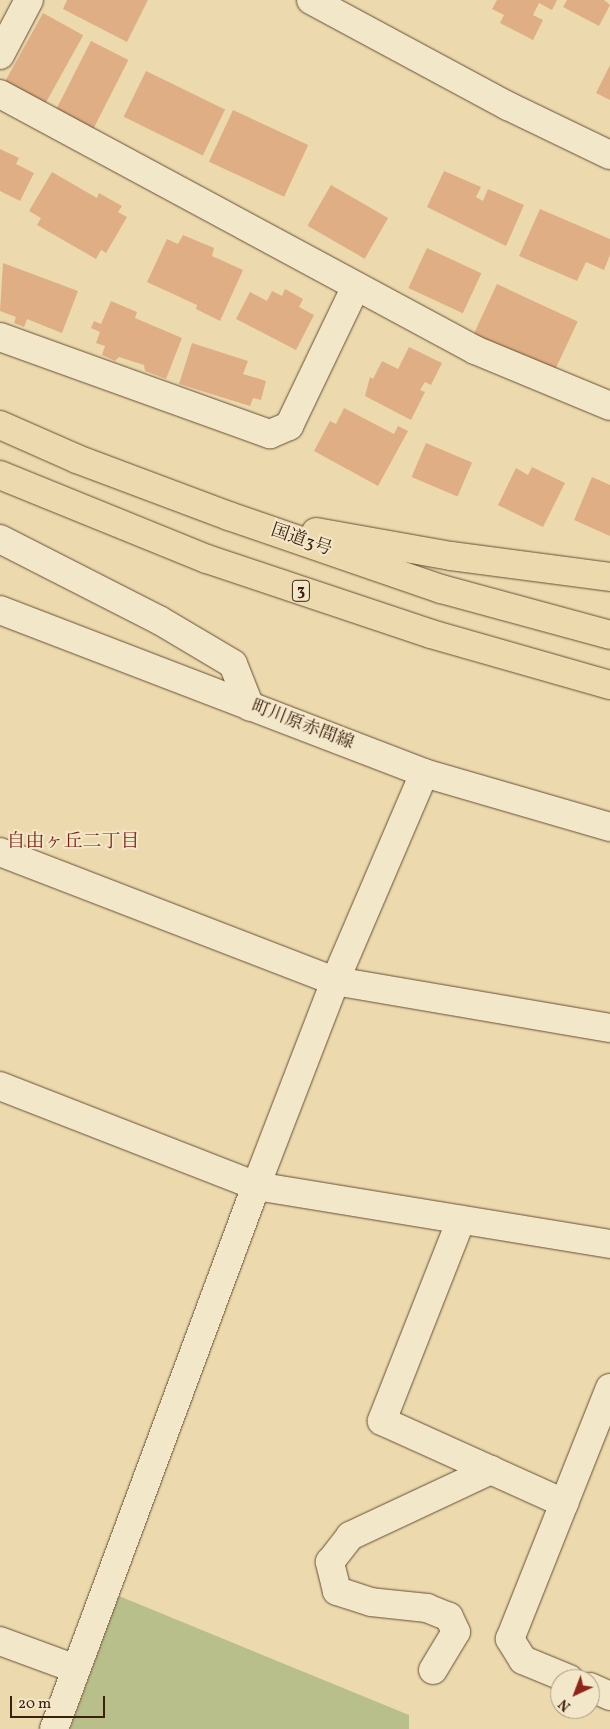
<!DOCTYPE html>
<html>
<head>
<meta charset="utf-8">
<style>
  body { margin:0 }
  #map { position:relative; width:610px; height:1729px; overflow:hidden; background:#ecdaae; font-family:Vollkorn,"Noto Serif JP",serif }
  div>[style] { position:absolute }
  .green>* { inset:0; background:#b9bf8a }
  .building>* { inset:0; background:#dfae84; transform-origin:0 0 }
  .roads { filter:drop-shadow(0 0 1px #684e35) drop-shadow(0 0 1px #684e35) }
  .minor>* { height:28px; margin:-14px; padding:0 14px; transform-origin:14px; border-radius:14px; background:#f3e7ca }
  .tertiary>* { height:28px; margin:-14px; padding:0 14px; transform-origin:14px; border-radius:14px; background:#f3e7ca }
  .secondary>* { height:28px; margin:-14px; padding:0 14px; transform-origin:14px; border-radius:14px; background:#f3e7ca }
  .trunk>* { height:28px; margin:-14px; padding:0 14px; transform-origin:14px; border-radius:14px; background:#ecdaae }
  span { translate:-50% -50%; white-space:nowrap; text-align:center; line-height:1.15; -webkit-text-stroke:4px #f3e7ca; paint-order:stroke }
  .shield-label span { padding:1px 4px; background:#f3e7ca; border:1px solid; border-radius:4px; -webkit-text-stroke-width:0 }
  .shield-label { font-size:16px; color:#3c200d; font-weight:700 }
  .street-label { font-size:18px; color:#3c200d }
  .neighbourhood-label { font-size:19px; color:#7a1f14 }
  .north { position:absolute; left:550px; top:1669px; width:50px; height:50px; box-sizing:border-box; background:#f3e7ca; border:1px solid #aa977e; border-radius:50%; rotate:223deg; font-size:14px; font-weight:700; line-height:20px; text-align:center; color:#3c200d }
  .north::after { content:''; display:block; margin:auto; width:18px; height:22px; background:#8f2418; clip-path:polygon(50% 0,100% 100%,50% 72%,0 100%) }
  .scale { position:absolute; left:10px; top:1696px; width:95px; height:22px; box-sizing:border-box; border:2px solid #3c200d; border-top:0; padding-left:6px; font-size:15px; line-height:18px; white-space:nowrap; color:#3c200d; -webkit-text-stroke:4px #f3e7ca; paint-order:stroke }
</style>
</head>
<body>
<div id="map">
  <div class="green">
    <div style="clip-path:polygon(119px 1596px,409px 1715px,409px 1729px,70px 1729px)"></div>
  </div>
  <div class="building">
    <div style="clip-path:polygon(67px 0,148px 0,127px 42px,63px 9px)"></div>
    <div style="clip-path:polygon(497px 0,557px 0,552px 10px,539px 3px,533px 15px,543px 20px,533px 40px,500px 23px,504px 15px,492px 9px)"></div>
    <div style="clip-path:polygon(567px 0,604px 0,610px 5px,599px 26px,563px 7px)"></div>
    <div style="left:43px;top:13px;width:46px;height:80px;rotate:29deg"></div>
    <div style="left:91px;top:41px;width:42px;height:80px;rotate:27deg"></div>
    <div style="clip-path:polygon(610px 65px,610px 100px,596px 93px)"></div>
    <div style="left:146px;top:71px;width:88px;height:51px;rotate:26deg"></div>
    <div style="left:233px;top:110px;width:83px;height:57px;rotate:25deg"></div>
    <div style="clip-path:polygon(0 149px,19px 158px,16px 164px,34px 173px,20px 201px,0 191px)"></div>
    <div style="clip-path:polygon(444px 171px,481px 187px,476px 197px,483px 201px,488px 189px,524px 205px,506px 246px,427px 207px)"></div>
    <div style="clip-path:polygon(52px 172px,97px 198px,99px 193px,122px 206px,118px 212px,127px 217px,106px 253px,101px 250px,96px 259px,37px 225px,41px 218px,29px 211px)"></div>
    <div style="left:331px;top:185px;width:66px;height:47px;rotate:30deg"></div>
    <div style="clip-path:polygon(540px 209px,610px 239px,610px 255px,604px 270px,586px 262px,577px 281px,519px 256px)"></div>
    <div style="clip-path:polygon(183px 235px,214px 248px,212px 256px,243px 270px,220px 321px,196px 309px,197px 305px,147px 282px,167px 239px,178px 244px)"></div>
    <div style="left:427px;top:248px;width:60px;height:44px;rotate:25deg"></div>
    <div style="clip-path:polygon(3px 263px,78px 291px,62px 333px,27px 319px,24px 327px,14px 323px,16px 317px,0 311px)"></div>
    <div style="left:497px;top:284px;width:89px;height:56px;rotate:25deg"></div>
    <div style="clip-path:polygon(285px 289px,303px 299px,299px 307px,314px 315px,296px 350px,236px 319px,250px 292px,267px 301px,272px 291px,282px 296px)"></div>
    <div style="clip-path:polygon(111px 301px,137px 312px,135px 318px,182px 338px,166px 379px,145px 371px,144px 365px,119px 357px,115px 361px,102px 355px,105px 346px,96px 343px,100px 332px,91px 328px,94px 321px,101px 324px)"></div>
    <div style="clip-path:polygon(192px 343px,248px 361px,243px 374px,266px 381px,261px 400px,253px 398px,250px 406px,179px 384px)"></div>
    <div style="clip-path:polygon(409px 347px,442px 363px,431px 385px,425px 382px,420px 390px,425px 392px,411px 420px,365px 396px,370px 377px,373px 379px,382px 361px,398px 369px)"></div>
    <div style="clip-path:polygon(344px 408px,394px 434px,398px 426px,408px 431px,378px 486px,314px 451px,330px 421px,336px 424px)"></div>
    <div style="left:426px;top:443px;width:50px;height:37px;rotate:23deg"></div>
    <div style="clip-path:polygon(532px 467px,565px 483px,543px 527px,498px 505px,516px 468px,528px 475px)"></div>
    <div style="clip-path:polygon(592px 477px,610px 485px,610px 536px,574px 520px)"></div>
  </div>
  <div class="roads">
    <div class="minor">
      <div style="left:0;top:55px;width:62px;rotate:-62.2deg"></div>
      <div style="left:0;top:94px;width:540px;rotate:28.32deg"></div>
      <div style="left:475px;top:350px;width:146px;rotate:22.5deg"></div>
      <div style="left:0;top:337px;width:287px;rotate:19.8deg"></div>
      <div style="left:270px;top:434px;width:21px;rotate:-23deg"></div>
      <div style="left:289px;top:426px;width:155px;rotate:-64.4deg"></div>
      <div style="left:0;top:539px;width:178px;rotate:27deg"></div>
      <div style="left:159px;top:620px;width:86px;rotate:30.7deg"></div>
      <div style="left:233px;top:664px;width:46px;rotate:68.4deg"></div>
      <div style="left:0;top:852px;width:359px;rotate:21.1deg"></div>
      <div style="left:335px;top:981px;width:279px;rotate:9.7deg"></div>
      <div style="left:0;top:1086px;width:275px;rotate:21.3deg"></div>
      <div style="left:256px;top:1186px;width:359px;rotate:9.3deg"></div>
      <div style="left:461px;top:1220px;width:216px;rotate:111.5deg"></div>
      <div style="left:382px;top:1421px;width:200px;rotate:24.3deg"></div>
      <div style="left:0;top:1641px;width:81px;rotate:20.2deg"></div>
      <div style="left:433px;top:1670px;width:44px;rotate:-58.8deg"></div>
      <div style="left:456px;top:1632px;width:17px;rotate:-115deg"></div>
      <div style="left:449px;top:1617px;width:24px;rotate:-158deg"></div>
      <div style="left:427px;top:1608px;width:56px;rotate:-173.9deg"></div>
      <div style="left:371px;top:1602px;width:36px;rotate:-162deg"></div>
      <div style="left:337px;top:1591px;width:30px;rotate:-104deg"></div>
      <div style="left:330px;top:1562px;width:33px;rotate:-52deg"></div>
      <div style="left:350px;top:1536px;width:156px;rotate:-25.1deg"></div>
      <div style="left:569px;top:1679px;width:50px;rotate:-157.6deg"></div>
      <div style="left:523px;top:1660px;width:25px;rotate:-122deg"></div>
      <div style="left:510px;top:1639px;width:270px;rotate:-68.3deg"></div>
      <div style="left:590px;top:1687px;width:22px;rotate:24deg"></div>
      <div style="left:54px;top:1729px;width:579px;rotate:-69.59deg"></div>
      <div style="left:256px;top:1186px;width:220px;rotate:-68.9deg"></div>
      <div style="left:335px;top:981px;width:226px;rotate:-66.8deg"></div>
    </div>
    <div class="tertiary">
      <div style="left:311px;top:0;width:224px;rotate:28.3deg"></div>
      <div style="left:508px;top:106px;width:113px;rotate:25.7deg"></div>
    </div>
    <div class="secondary">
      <div style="left:0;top:610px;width:454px;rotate:21deg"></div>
      <div style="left:424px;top:773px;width:194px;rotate:16.2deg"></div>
    </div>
    <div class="trunk">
      <div style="left:0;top:425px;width:84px;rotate:23.8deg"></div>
      <div style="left:77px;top:459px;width:162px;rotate:20.6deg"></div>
      <div style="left:229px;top:516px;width:224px;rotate:19deg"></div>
      <div style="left:441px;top:589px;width:175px;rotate:15.2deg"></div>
      <div style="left:0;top:475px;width:223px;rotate:22.1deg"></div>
      <div style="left:207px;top:559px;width:236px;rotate:18.5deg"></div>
      <div style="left:431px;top:634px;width:186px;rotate:15.9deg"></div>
      <div style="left:316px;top:532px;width:137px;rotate:10.1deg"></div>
      <div style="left:451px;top:556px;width:160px;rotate:7.5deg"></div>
    </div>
  </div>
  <div class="shield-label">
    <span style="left:301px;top:591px">3</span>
  </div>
  <div class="street-label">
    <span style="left:301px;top:541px;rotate:19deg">国道3号</span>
    <span style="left:302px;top:726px;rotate:21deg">町川原赤間線</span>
  </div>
  <div class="neighbourhood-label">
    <span style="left:73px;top:843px">自由ヶ丘二丁目</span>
  </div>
  <div class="north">N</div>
  <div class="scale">20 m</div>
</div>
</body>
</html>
